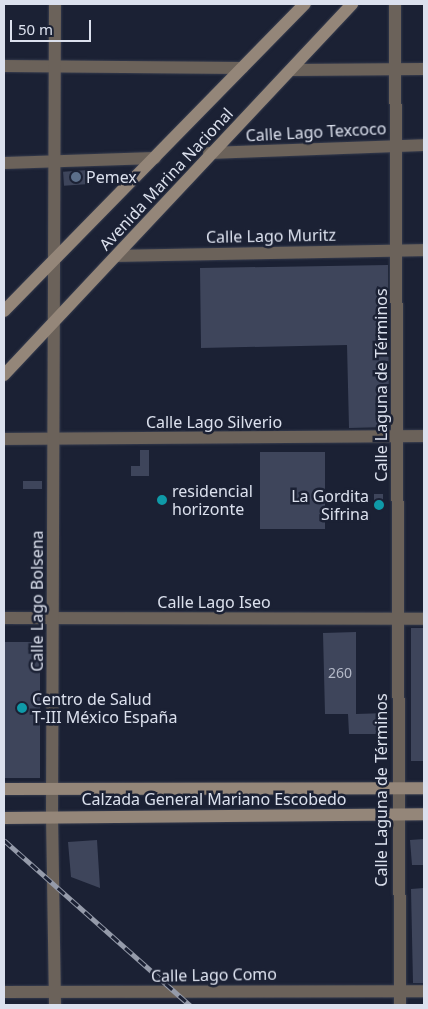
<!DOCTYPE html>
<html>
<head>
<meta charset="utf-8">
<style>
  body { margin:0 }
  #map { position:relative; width:428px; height:1009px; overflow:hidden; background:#1b2134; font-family:"Noto Sans",sans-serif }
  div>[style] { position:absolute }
  .building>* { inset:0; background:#3e455b; transform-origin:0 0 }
  .roads { filter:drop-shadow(0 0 1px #363c4e) drop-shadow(0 0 1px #363c4e) }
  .minor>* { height:12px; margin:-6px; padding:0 6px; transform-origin:6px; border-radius:6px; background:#6b625a }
  .tertiary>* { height:12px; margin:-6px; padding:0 6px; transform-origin:6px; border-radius:6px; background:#6b625a }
  .secondary>* { height:12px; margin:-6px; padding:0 6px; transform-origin:6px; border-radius:6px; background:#948679 }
  .rail>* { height:5px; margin-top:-2.5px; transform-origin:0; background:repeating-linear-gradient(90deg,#1b2134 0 9px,#959baa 0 18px); box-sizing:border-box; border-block:1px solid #959baa }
  .dots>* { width:14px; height:14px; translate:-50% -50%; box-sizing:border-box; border:2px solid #1b2134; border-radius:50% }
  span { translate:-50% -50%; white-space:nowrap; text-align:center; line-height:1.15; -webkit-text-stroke:5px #1b2134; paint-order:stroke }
  .number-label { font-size:14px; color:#b4b9c8 }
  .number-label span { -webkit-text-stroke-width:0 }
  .street-label { font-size:16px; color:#dbe0ed }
  .poi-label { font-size:16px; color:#dbe0ed }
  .left { translate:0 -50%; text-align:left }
  .right { translate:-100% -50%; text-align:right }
  .frame { position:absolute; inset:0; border:5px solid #dbe0ed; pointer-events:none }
  .scale { position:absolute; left:10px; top:20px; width:81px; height:22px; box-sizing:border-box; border:2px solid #dbe0ed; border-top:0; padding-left:6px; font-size:15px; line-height:18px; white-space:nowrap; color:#dbe0ed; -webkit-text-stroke:4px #1b2134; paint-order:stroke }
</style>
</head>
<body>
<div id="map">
  <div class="building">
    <div style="left:88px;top:170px;width:14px;height:25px;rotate:86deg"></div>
    <div style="clip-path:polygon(388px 265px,389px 427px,349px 428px,347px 345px,201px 348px,200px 268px)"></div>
    <div style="clip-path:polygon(140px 450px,149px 450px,149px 476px,131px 476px,131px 466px,140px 466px)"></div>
    <div style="left:325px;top:452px;width:77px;height:65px;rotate:90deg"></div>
    <div style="left:23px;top:481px;width:19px;height:8px"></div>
    <div style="left:374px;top:494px;width:9px;height:16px"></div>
    <div style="left:411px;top:628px;width:13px;height:133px"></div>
    <div style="clip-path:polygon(356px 632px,356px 714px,387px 713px,387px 734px,349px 734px,348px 714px,325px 714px,323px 633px)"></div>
    <div style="left:4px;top:642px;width:36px;height:136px"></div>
    <div style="clip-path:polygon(424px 839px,424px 865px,412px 865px,410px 840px)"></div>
    <div style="clip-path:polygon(97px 840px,100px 888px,71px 877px,68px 842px)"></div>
    <div style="clip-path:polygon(424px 888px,424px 983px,413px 983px,411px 889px)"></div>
  </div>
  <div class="roads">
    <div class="minor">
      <div style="left:4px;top:66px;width:238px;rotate:0.5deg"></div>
      <div style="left:291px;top:70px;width:133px;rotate:-0.4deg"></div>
      <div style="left:209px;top:153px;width:215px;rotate:-2.1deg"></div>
      <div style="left:4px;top:163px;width:151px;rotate:-1.9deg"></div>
      <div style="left:118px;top:256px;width:306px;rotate:-1.1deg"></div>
      <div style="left:4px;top:439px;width:420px;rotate:-0.4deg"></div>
      <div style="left:4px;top:618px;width:420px;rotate:0.1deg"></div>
      <div style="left:4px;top:992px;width:420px;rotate:-0.1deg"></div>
    </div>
    <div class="tertiary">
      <div style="left:395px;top:4px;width:1001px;rotate:89.71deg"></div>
      <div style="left:55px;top:1005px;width:188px;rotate:-90.9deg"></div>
      <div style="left:52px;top:817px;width:813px;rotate:-89.79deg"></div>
    </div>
    <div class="secondary">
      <div style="left:4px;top:311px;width:430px;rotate:-45.6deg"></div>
      <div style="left:4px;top:375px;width:509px;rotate:-46.83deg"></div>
      <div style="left:4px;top:789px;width:420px;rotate:-0.1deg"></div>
      <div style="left:4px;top:818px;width:420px;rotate:-0.5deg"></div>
    </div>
  </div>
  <div class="rail">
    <div style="left:4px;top:840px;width:249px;rotate:41.6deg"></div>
  </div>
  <div class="dots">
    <div style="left:76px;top:177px;background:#5c6f8a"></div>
    <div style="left:162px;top:500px;background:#0f9aa8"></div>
    <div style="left:379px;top:505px;background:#0f9aa8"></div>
    <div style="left:22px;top:708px;background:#0f9aa8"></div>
  </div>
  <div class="number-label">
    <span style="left:340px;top:673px">260</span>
  </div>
  <div class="street-label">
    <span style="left:316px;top:132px;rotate:-3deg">Calle Lago Texcoco</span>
    <span style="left:166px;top:179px;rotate:-47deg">Avenida Marina Nacional</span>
    <span style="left:271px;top:236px;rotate:-1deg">Calle Lago Muritz</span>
    <span style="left:381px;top:385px;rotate:-90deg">Calle Laguna de Términos</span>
    <span style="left:214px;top:422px">Calle Lago Silverio</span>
    <span style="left:37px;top:601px;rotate:-90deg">Calle Lago Bolsena</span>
    <span style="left:214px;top:602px">Calle Lago Iseo</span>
    <span style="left:381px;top:790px;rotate:-90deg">Calle Laguna de Términos</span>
    <span style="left:214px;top:799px">Calzada General Mariano Escobedo</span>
    <span style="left:214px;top:975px;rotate:-1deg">Calle Lago Como</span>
  </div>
  <div class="poi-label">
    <span class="left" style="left:86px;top:177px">Pemex</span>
    <span class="left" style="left:172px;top:500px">residencial<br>horizonte</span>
    <span class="right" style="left:369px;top:505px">La Gordita<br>Sifrina</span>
    <span class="left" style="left:32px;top:708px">Centro de Salud<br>T-III México España</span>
  </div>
  <div class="frame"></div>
  <div class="scale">50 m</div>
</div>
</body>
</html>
